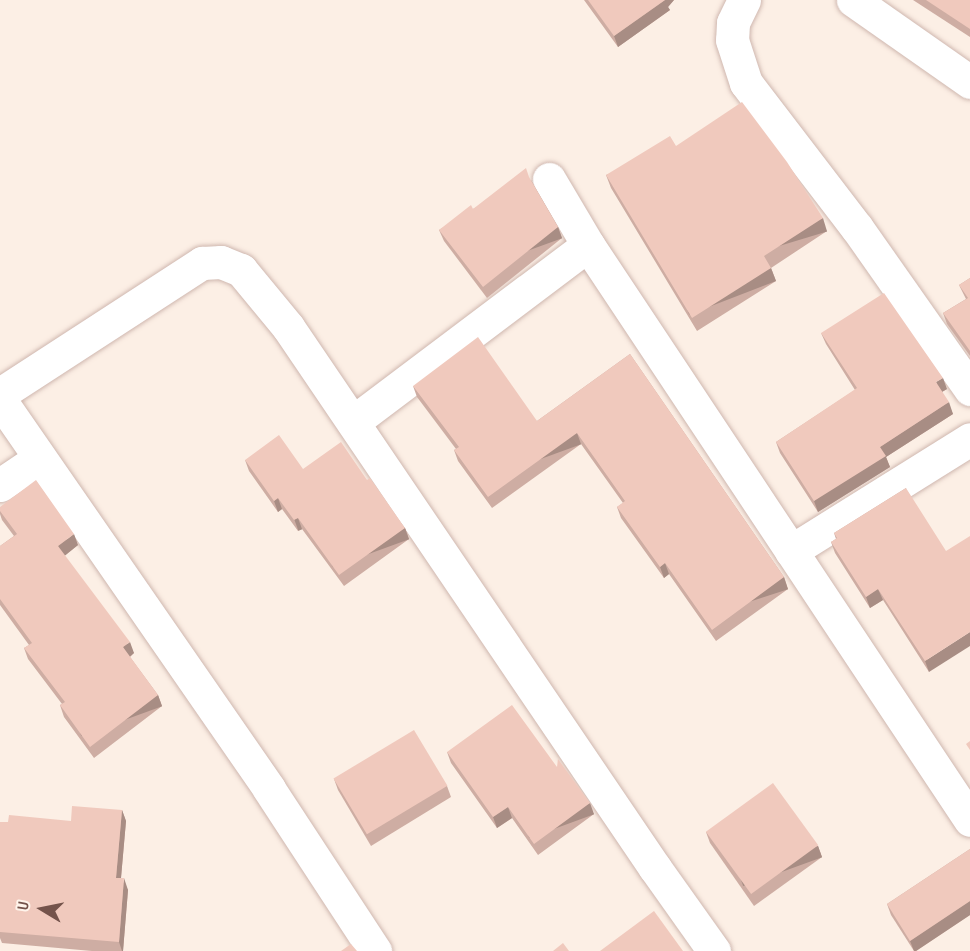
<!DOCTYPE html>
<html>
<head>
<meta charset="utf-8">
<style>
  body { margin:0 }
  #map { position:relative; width:970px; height:951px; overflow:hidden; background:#fcefe5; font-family:"Sofia Sans Condensed",sans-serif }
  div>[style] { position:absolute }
  .roads { filter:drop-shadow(0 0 2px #cfb7af) drop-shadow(0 0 2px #cfb7af) }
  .minor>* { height:33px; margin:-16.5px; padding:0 16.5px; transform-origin:16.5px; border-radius:16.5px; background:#fff }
  .wall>* { inset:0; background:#ceada3 }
  .shaded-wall>* { inset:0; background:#a88d84; transform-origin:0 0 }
  .building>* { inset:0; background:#f0c9bd; transform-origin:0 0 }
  span { translate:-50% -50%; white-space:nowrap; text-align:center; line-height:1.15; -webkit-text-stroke:5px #fff4eb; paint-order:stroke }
  .north { position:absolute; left:12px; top:879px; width:60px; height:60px; -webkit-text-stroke:4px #fff4eb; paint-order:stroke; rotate:280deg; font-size:16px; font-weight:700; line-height:24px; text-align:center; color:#74534b }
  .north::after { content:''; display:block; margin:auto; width:21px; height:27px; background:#74534b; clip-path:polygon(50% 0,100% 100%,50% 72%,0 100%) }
</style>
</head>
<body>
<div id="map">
  <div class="roads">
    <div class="minor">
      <div style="left:744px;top:0;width:25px;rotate:116deg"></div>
      <div style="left:733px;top:23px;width:17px;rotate:93deg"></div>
      <div style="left:732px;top:40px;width:45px;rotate:72deg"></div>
      <div style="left:746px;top:83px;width:183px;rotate:52.6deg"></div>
      <div style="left:857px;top:228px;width:197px;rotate:54.9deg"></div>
      <div style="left:853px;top:0;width:143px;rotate:35deg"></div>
      <div style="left:549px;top:179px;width:77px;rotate:59.4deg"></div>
      <div style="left:0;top:394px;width:241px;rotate:-33deg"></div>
      <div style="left:202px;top:263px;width:19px;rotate:-3deg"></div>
      <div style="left:221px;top:262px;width:22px;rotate:22deg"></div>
      <div style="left:241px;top:270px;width:74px;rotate:50.5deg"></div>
      <div style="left:288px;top:327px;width:654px;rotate:55.85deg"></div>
      <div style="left:655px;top:868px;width:102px;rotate:54.6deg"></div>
      <div style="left:0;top:400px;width:473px;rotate:55.3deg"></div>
      <div style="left:269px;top:789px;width:194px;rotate:56.8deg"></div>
      <div style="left:353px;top:422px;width:294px;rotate:-37deg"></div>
      <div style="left:588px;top:245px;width:690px;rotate:56.4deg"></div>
      <div style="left:0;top:485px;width:48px;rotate:-34deg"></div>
      <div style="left:791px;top:551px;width:211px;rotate:-32deg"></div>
    </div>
  </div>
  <div class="wall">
    <div style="clip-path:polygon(584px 0,674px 0,668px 7px,670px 10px,618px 47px)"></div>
    <div style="clip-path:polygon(913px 0,970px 0,970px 37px)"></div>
    <div style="clip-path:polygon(676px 146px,827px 231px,771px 268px,776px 281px,697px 331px,611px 188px,606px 175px)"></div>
    <div style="clip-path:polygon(531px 180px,558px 227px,562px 238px,487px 298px,444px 241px,439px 230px,473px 209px)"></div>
    <div style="clip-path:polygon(970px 278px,970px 356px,947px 324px,943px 313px,966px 299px,959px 285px)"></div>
    <div style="clip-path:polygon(821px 333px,947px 389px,942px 392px,953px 414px,886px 457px,890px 467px,818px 512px,780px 453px,776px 442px,855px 390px,826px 344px)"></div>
    <div style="clip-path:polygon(630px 354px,784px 577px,788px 589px,716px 641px,669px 574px,664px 578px,621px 518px,617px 507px,623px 503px,581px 444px,492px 508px,458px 461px,454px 450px,456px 449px,417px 397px,413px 386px,537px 421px)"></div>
    <div style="clip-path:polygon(245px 460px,367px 480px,405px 528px,409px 539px,344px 586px,302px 529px,298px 531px,282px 509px,278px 512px,249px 471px)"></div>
    <div style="clip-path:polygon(906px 488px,929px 672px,883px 600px,870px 608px,835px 553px,831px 542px,836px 539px,834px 533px)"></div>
    <div style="clip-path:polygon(0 507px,78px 545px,64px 556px,134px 653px,130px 657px,158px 695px,162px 706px,94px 758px,64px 717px,60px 705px,62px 704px,28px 659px,24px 648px,29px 645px,0 605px,0 546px,14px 536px,2px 520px,0 514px)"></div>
    <div style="clip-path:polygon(447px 752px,557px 767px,594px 814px,538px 855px,512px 818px,497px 828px,451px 763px)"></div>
    <div style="clip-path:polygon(334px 779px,447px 786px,451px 797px,371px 846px,338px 790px)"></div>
    <div style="clip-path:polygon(122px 810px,126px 821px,121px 878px,128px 890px,123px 951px,92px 951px,2px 943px,0 938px,0 822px,8px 822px,71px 821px)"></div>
    <div style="clip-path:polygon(706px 832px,818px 846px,822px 857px,754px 906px,710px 843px)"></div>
    <div style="clip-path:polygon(970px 849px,970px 915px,916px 951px,914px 951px,891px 915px,887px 904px)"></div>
  </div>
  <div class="shaded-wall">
    <div style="clip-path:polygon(665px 0,674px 0,668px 7px,670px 10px,618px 47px,614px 36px)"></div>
    <div style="left:823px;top:218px;width:14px;height:70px;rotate:73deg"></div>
    <div style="left:558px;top:227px;width:12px;height:96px;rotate:70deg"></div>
    <div style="left:771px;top:268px;width:14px;height:93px;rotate:69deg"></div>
    <div style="clip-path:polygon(943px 378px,947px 389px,940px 393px,936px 382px)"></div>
    <div style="clip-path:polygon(949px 402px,953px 414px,886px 457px,890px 467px,818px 512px,814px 501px,880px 447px)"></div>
    <div style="left:577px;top:433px;width:12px;height:110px;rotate:70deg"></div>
    <div style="clip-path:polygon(278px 498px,282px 509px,278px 512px,274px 501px)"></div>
    <div style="left:298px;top:518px;width:12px;height:4px;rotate:70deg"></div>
    <div style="left:405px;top:528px;width:12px;height:81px;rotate:70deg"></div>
    <div style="clip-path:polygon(74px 534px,78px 545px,62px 558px,58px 546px)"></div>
    <div style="clip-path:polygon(665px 563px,669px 574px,664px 578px,660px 567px)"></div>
    <div style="left:784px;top:577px;width:13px;height:89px;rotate:72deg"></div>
    <div style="clip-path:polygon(878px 589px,883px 600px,870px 608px,866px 597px)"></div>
    <div style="clip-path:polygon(970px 632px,970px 646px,929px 672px,925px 661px)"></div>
    <div style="clip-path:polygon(130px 642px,134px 653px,127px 659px,123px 647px)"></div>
    <div style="left:158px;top:695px;width:12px;height:86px;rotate:70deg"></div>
    <div style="left:590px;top:803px;width:12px;height:69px;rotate:70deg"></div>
    <div style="clip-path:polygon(508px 807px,512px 818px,497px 828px,493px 817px)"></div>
    <div style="clip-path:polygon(122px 810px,126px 821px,120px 889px,116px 878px)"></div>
    <div style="left:818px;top:846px;width:12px;height:84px;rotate:70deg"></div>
    <div style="clip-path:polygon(124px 878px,128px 890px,123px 951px,122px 951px,119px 942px)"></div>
    <div style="clip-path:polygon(970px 901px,970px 915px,916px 951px,914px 951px,910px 941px)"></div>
  </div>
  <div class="building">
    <div style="clip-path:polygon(588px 0,665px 0,614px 36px)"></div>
    <div style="clip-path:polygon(926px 0,970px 0,970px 29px)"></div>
    <div style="clip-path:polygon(742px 102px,787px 162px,823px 218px,764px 256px,771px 268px,692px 318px,606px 175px,670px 136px,676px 146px)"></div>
    <div style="clip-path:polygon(526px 168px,529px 177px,558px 227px,483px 287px,439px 230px,471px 205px,473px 209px)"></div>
    <div style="clip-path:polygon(970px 278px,970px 351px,943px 313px,968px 298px,959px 285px)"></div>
    <div style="clip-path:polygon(884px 293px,943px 378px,936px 382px,949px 402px,880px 447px,886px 456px,814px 501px,776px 442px,857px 388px,821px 333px)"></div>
    <div style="clip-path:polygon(478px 337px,537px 421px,630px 354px,784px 577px,712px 630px,665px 563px,660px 567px,617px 507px,625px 501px,577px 433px,488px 497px,454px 450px,459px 447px,413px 386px)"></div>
    <div style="clip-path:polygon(279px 435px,303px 469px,341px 442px,367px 480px,370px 478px,405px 528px,339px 575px,298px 518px,294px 520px,278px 498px,274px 501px,245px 460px)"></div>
    <div style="clip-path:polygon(36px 480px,74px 534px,58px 546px,130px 642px,123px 647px,158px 695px,90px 747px,60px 705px,65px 702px,24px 648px,32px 643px,0 599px,0 546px,17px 534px,0 511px,0 507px)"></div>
    <div style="clip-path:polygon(906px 488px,946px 551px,970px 536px,970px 632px,925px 661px,878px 589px,866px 597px,831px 542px,837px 538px,834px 533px)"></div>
    <div style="clip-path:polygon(512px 705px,557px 767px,558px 759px,590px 803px,534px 844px,508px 807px,493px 817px,447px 752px)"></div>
    <div style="left:414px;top:730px;width:65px;height:94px;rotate:59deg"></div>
    <div style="clip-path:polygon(970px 741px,970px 750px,966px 744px)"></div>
    <div style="left:773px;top:783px;width:77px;height:83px;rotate:54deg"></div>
    <div style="clip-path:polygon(72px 806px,122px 810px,116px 878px,124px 878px,119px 942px,0 932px,0 822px,8px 822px,9px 815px,71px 821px)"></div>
    <div style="clip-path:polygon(970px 849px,970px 901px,910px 941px,887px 904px)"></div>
    <div style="clip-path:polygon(654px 911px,683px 951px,600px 951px)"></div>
    <div style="clip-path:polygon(563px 943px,569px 951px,553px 951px)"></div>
    <div style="clip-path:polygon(351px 944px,357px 951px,341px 951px)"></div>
  </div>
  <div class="north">U</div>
</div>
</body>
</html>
